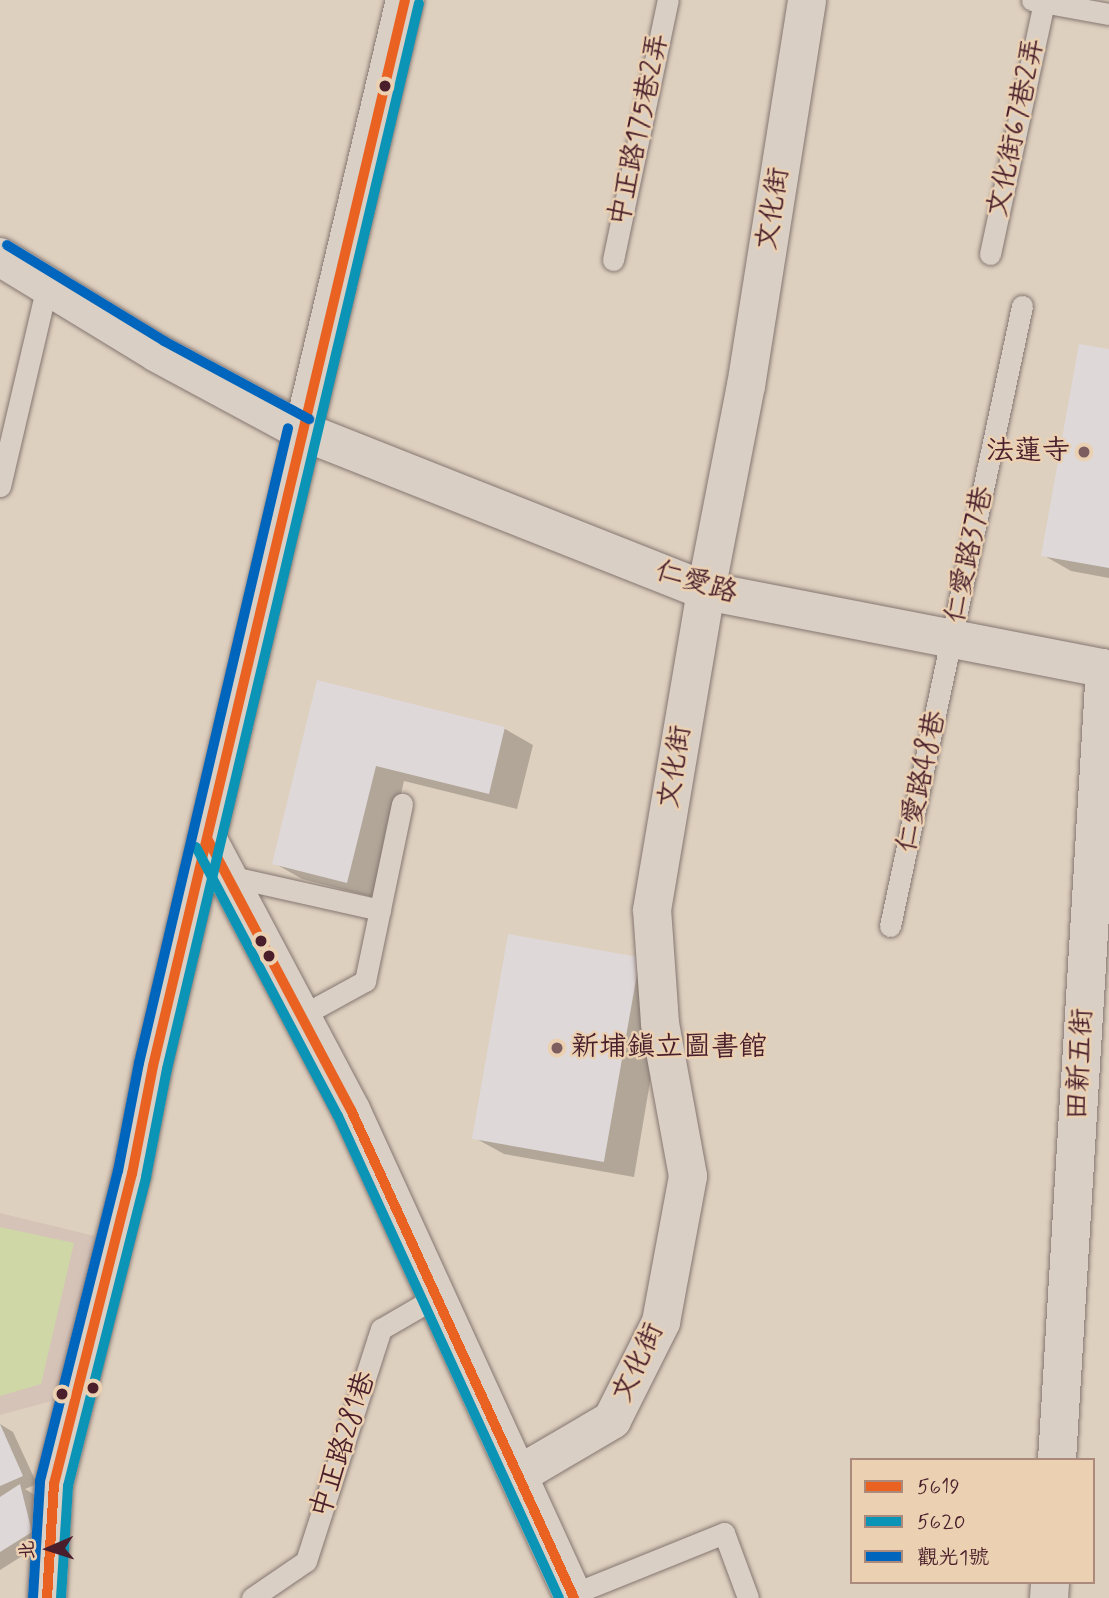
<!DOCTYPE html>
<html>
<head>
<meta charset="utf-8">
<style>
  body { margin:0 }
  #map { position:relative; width:1109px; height:1598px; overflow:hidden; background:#ded0bf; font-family:Mynerve,"LXGW WenKai TC",sans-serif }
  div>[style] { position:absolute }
  .built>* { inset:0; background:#d5c3b8 }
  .green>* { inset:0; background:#cfd7a6 }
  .shadow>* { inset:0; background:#0003 }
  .building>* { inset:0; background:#dfd8d8; transform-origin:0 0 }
  .roads { filter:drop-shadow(0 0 2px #857671) drop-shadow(0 0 2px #857671) }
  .lane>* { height:21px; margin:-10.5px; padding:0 10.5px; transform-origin:10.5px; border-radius:10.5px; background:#d9cfc4 }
  .street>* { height:38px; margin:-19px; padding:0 19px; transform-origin:19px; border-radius:19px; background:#d9cfc4 }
  .secondary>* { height:38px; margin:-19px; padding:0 19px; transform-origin:19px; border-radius:19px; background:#d9cfc4 }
  .bus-1>* { height:10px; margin:-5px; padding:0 5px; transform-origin:5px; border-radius:5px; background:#ea6222 }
  .bus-2>* { height:10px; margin:-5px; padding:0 5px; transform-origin:5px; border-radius:5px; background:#0b94b6 }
  .bus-3>* { height:10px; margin:-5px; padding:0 5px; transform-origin:5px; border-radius:5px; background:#0065bd }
  .dots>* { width:19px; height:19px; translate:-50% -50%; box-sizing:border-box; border:4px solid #ebd1b2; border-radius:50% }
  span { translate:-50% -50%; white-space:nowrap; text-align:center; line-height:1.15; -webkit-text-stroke:5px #ebd1b2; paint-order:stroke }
  .street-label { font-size:28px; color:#4a1f2b }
  .poi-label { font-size:28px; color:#4a1f2b }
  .right { translate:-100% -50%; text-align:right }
  .left { translate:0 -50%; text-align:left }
  .legend { position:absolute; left:850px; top:1458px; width:245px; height:126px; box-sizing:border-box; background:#ebd1b2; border:2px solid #ab8a7c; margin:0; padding:9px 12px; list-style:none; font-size:21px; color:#4a1f2b }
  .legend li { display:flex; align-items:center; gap:14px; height:35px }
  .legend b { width:35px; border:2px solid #ab8a7c }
  .north { position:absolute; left:14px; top:1514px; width:70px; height:70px; -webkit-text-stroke:5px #ebd1b2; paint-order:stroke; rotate:267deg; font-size:19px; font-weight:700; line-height:28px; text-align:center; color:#4a1f2b }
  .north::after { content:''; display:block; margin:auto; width:24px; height:32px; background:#4a1f2b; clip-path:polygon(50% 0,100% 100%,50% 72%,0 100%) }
</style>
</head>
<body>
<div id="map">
  <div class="built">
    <div style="clip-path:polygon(0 1213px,103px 1238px,59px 1399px,0 1415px)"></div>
  </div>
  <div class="green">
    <div style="clip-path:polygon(0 1227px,74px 1243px,41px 1384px,0 1396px)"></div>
  </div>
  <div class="shadow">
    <div style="clip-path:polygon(1109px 351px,1109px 578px,1071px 571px,1043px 555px)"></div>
    <div style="clip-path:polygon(318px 682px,505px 729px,533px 745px,517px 809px,404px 781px,376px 898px,302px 879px,274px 863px)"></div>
    <div style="clip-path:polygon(510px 936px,668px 975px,634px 1177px,504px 1154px,475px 1138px)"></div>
    <div style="clip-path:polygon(0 1424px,13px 1432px,37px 1484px,25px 1489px,35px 1495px,46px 1541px,0 1570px)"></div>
  </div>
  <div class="building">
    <div style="clip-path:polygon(1079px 344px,1109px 349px,1109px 568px,1041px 556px)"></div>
    <div style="clip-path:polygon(317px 680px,505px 727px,489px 794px,376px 766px,347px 883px,272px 864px)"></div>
    <div style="left:508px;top:934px;width:134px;height:208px;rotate:10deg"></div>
    <div style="clip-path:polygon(0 1424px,23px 1476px,0 1486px)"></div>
    <div style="clip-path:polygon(20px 1484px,32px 1532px,0 1552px,0 1497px)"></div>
  </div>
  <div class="roads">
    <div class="lane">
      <div style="left:1032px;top:0;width:78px;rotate:10.3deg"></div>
      <div style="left:990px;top:254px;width:258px;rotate:-77.9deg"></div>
      <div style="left:613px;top:260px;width:266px;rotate:-78.1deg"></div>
      <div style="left:0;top:486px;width:205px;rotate:-76.8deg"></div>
      <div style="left:224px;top:875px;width:160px;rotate:12.6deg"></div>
      <div style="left:890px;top:926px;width:634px;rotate:-77.98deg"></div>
      <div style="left:301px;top:1016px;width:73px;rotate:-28.7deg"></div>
      <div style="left:365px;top:981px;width:181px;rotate:-78.2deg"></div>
      <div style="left:573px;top:1594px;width:163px;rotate:-22deg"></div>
      <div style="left:724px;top:1533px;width:69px;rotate:69.7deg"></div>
      <div style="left:252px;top:1598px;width:65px;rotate:-34.4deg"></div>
      <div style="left:306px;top:1561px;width:244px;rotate:-72.1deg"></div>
      <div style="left:381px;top:1329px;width:66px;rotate:-30.1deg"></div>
    </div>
    <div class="street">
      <div style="left:208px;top:840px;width:306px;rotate:62.1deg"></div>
      <div style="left:351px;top:1110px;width:537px;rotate:65.44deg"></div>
      <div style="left:1057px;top:1460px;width:793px;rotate:-86.53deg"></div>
      <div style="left:520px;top:1474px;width:107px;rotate:-30.4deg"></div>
      <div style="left:612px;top:1420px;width:110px;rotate:-63.4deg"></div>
      <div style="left:661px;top:1322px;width:148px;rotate:-79.5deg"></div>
      <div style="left:688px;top:1176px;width:156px;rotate:-100.4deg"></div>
      <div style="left:660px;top:1023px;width:113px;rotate:-94deg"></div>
      <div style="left:652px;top:910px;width:324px;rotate:-80.4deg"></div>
      <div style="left:706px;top:591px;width:209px;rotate:-79deg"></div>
      <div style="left:746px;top:386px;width:391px;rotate:-81deg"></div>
      <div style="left:1049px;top:1598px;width:16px;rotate:-86deg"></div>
    </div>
    <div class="secondary">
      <div style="left:0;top:257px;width:184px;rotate:31.4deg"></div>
      <div style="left:157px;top:353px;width:165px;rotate:28.3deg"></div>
      <div style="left:302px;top:431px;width:435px;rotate:21.6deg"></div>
      <div style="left:706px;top:591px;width:410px;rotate:11deg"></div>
      <div style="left:47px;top:1598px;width:114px;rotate:-86.5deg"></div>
      <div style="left:54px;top:1484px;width:320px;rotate:-75.9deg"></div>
      <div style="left:132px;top:1174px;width:110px;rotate:-79deg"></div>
      <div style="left:153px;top:1066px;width:1095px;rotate:-76.7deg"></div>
    </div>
  </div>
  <div class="bus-1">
    <div style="left:208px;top:840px;width:306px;rotate:62.1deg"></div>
    <div style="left:351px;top:1110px;width:537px;rotate:65.44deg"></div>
    <div style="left:47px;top:1598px;width:114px;rotate:-86.5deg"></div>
    <div style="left:54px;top:1484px;width:320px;rotate:-75.9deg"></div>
    <div style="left:132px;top:1174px;width:110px;rotate:-79deg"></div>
    <div style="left:153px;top:1066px;width:1095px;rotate:-76.7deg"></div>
  </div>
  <div class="bus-2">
    <div style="left:196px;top:847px;width:304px;rotate:62.2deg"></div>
    <div style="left:338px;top:1116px;width:530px;rotate:65.37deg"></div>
    <div style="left:61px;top:1598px;width:112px;rotate:-86.4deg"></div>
    <div style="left:68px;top:1486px;width:319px;rotate:-75.8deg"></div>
    <div style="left:146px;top:1177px;width:110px;rotate:-79deg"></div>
    <div style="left:167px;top:1069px;width:1095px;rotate:-76.7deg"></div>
  </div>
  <div class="bus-3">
    <div style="left:7px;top:245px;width:184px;rotate:31.4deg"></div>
    <div style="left:164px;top:341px;width:165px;rotate:28.3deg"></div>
    <div style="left:33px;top:1597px;width:116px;rotate:-86.5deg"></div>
    <div style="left:40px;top:1481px;width:320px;rotate:-75.9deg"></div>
    <div style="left:118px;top:1171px;width:110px;rotate:-79deg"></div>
    <div style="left:139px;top:1063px;width:652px;rotate:-76.79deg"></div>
  </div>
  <div class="dots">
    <div style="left:385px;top:86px;background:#4a1f2b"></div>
    <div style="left:1084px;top:452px;background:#7e5d5f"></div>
    <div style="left:261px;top:941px;background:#4a1f2b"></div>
    <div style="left:269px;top:956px;background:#4a1f2b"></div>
    <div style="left:557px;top:1048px;background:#7e5d5f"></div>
    <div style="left:93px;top:1388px;background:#4a1f2b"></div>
    <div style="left:62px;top:1394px;background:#4a1f2b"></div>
  </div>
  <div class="street-label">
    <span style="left:1017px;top:128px;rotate:-78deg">文化街67巷2弄</span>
    <span style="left:640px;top:130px;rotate:-78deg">中正路175巷2弄</span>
    <span style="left:774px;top:209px;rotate:-81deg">文化街</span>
    <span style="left:970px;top:555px;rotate:-78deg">仁愛路37巷</span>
    <span style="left:696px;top:583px;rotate:17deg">仁愛路</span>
    <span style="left:676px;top:767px;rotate:-81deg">文化街</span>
    <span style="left:922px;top:782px;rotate:-78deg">仁愛路48巷</span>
    <span style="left:1081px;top:1064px;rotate:-87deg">田新五街</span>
    <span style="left:639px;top:1363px;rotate:-65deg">文化街</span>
    <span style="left:344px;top:1445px;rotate:-72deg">中正路281巷</span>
  </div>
  <div class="poi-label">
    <span class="right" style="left:1070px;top:452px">法蓮寺</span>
    <span class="left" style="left:571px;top:1048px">新埔鎮立圖書館</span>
  </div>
  <ul class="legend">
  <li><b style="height:9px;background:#ea6222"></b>5619</li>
  <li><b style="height:9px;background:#0b94b6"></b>5620</li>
  <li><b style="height:9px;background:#0065bd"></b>觀光1號</li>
  </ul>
  <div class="north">北</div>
</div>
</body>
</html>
